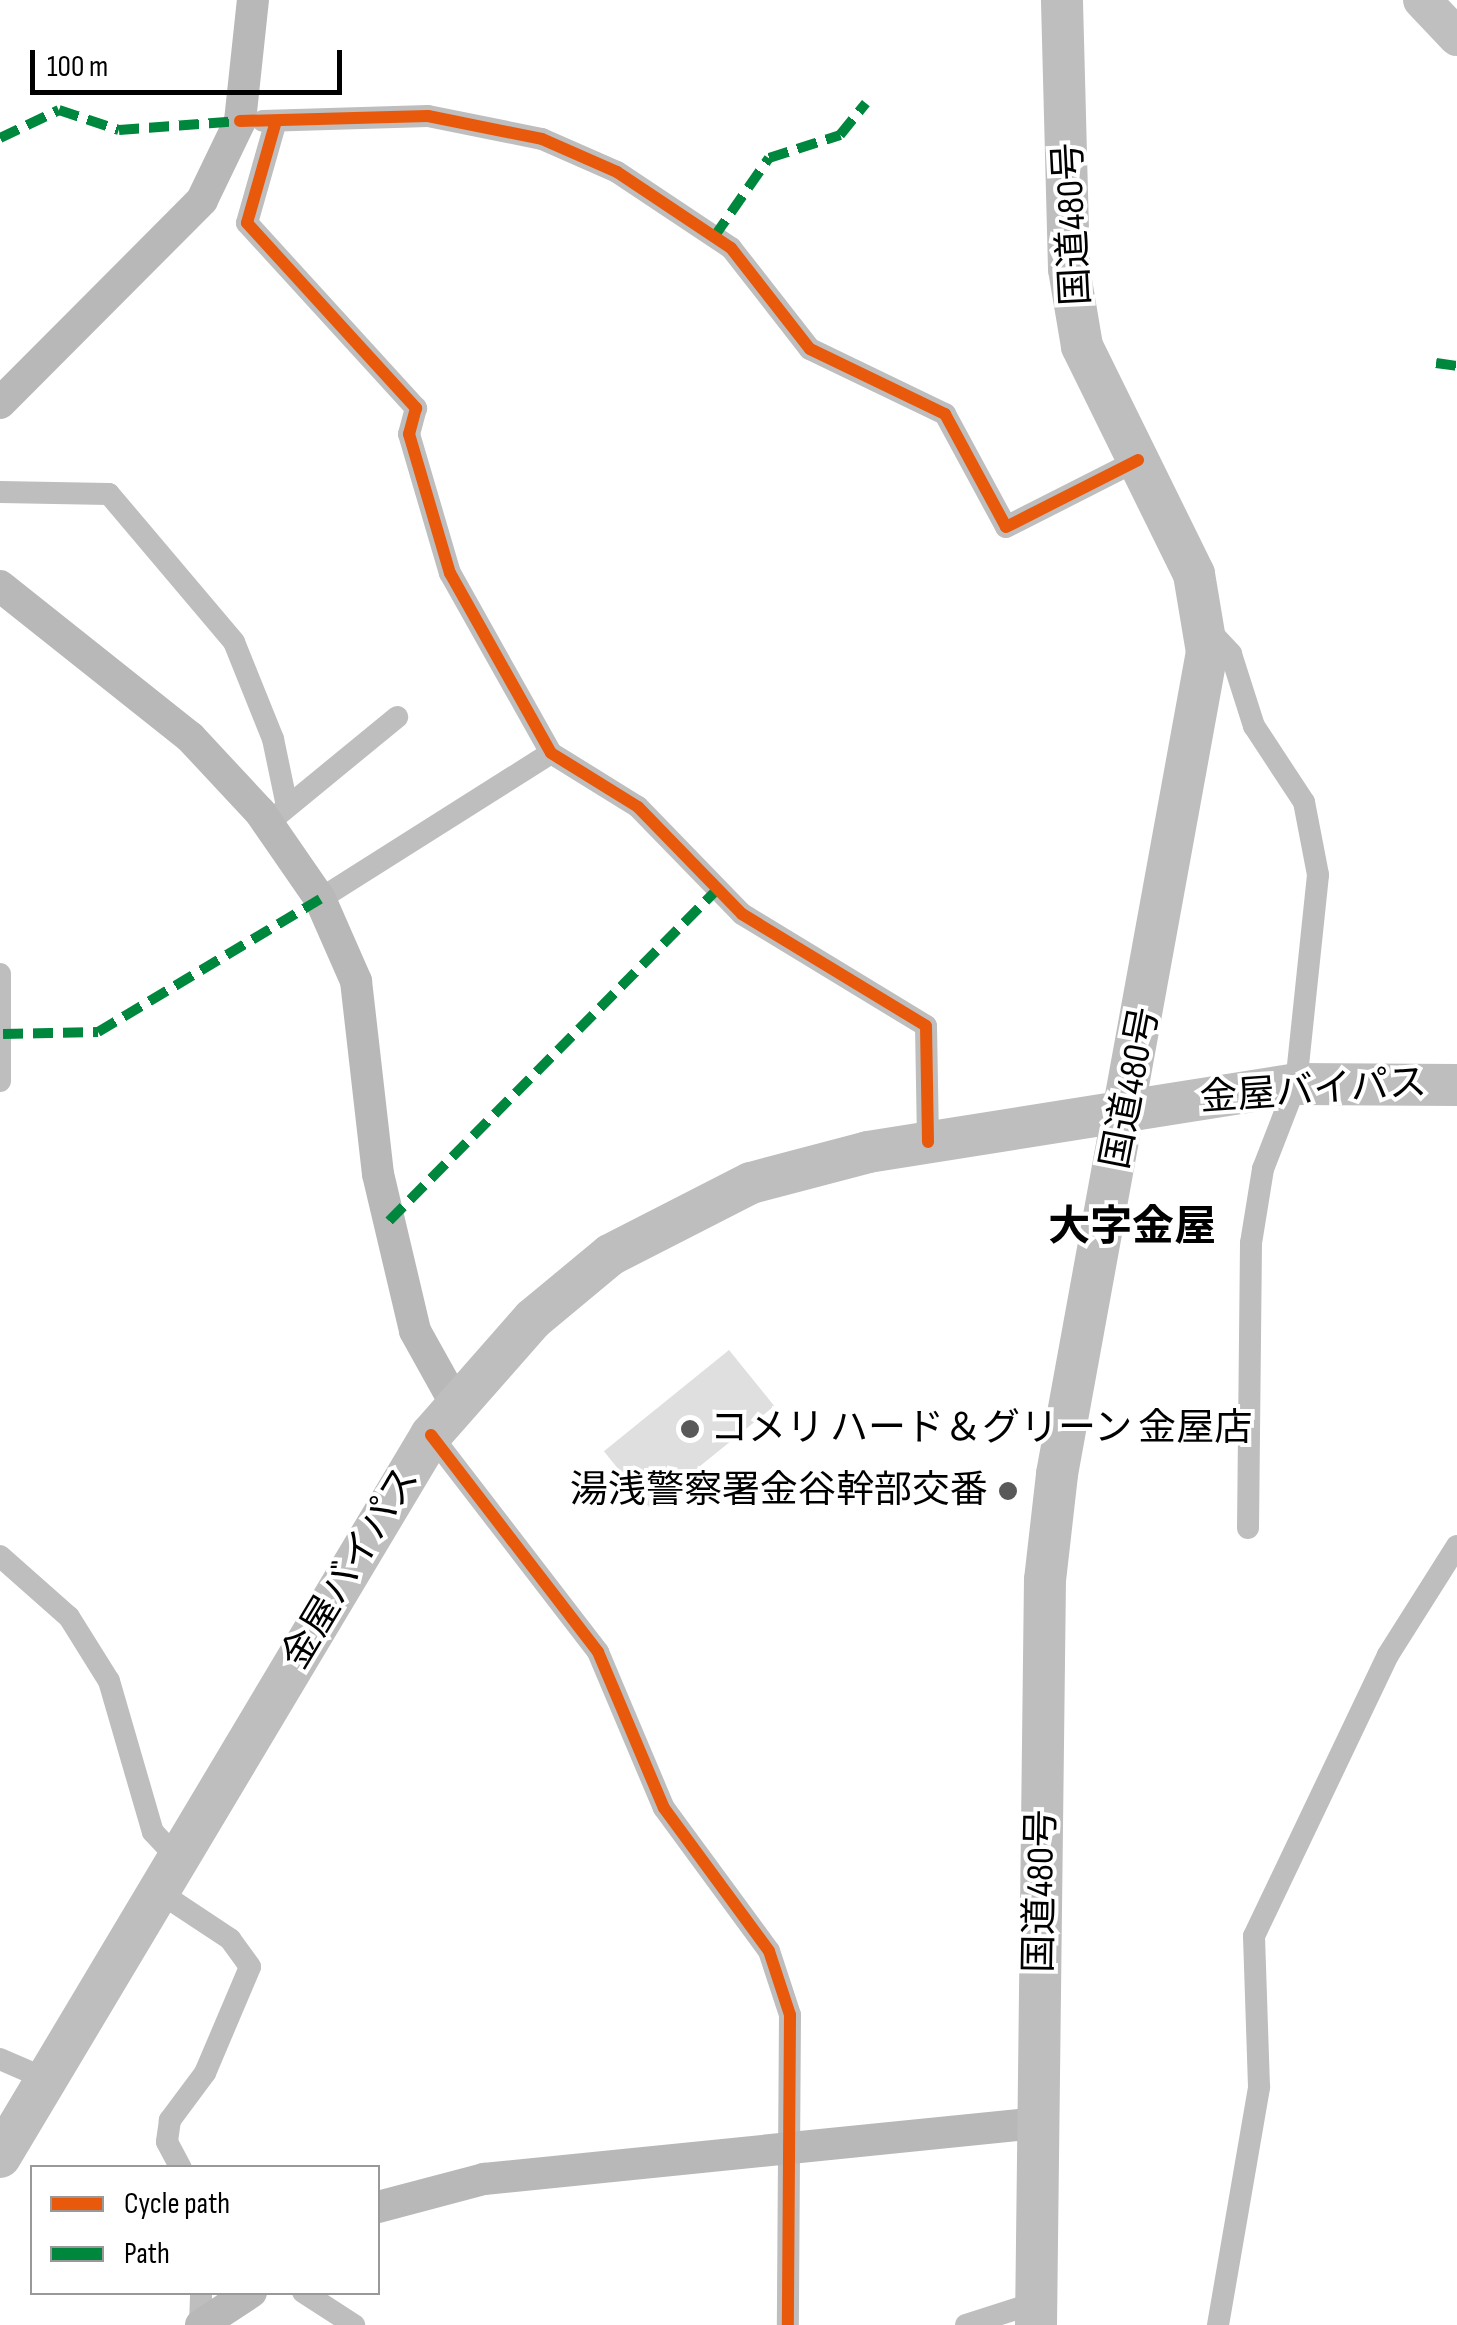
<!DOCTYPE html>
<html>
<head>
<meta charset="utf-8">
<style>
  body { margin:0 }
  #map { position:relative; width:1457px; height:2325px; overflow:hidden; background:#fff; font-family:"Sofia Sans Condensed","Noto Sans JP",sans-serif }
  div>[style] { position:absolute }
  .river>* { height:38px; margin:-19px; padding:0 19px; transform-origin:19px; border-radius:19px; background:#bfbfbf }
  .building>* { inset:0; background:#dfdfdf; transform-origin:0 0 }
  .street>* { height:22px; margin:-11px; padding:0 11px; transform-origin:11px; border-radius:11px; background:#bebebe }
  .secondary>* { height:32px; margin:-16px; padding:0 16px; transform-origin:16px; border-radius:16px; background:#b8b8b8 }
  .highway>* { height:42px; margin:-21px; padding:0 21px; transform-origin:21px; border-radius:21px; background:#bebebe }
  .quiet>* { height:10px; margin-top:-5px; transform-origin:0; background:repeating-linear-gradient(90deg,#00873e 0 20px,transparent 0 30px) }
  .cycleway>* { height:12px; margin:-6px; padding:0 6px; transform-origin:6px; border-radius:6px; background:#e8590c }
  .dots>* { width:28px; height:28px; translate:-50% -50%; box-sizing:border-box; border:5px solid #fff; border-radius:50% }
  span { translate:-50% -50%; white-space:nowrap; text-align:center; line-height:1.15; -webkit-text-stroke:8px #fff; paint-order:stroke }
  .street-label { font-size:38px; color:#000 }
  .poi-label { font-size:38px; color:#000 }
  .left { translate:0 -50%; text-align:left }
  .right { translate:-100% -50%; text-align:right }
  .quarter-label { font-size:42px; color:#000; font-weight:700 }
  .legend { position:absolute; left:30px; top:2165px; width:350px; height:130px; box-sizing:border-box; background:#fff; border:2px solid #999; margin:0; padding:12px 18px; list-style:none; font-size:30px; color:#000 }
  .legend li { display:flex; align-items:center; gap:20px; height:50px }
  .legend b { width:50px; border:2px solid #999 }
  .scale { position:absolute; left:30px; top:50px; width:312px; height:45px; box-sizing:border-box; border:5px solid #000; border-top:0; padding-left:12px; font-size:30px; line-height:35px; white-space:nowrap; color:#000; -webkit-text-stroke:8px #fff; paint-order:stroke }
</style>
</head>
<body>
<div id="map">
  <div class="river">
    <div style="left:1422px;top:0;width:51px;rotate:46.6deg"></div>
  </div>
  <div class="building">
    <div style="left:729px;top:1350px;width:72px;height:161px;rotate:51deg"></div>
  </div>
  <div class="street">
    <div style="left:263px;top:121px;width:165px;rotate:-1.7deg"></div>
    <div style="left:428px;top:116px;width:116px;rotate:11.4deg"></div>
    <div style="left:542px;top:139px;width:82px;rotate:23.7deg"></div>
    <div style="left:617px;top:172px;width:137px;rotate:33.7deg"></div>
    <div style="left:731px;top:248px;width:128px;rotate:52deg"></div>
    <div style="left:810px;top:349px;width:150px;rotate:25.7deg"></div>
    <div style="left:945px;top:414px;width:128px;rotate:61.6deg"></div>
    <div style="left:1006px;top:527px;width:148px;rotate:-26.9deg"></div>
    <div style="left:276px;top:121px;width:106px;rotate:105.9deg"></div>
    <div style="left:247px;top:223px;width:251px;rotate:47.6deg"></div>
    <div style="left:416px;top:408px;width:27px;rotate:105deg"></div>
    <div style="left:409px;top:434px;width:145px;rotate:73.6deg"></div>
    <div style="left:450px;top:573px;width:206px;rotate:60.7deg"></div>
    <div style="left:551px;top:753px;width:102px;rotate:31.8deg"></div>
    <div style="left:638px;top:807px;width:149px;rotate:45.8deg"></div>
    <div style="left:742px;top:914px;width:215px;rotate:31.3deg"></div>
    <div style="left:926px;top:1026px;width:116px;rotate:89deg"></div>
    <div style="left:0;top:492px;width:109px;rotate:1.1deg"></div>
    <div style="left:109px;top:494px;width:194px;rotate:49.8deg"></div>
    <div style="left:234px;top:642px;width:105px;rotate:68.1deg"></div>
    <div style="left:273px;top:739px;width:68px;rotate:78.2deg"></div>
    <div style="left:1208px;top:629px;width:34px;rotate:47deg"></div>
    <div style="left:1231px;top:654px;width:76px;rotate:72.3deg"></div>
    <div style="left:1254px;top:726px;width:91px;rotate:56.7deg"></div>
    <div style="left:1304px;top:802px;width:74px;rotate:79.1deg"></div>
    <div style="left:1318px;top:875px;width:210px;rotate:96deg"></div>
    <div style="left:1296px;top:1084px;width:91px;rotate:111.2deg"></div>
    <div style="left:1263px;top:1169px;width:75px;rotate:99.2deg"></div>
    <div style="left:1251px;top:1243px;width:285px;rotate:90.6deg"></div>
    <div style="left:279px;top:814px;width:153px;rotate:-39.4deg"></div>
    <div style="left:320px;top:899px;width:273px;rotate:-32.3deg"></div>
    <div style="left:0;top:974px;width:107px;rotate:90deg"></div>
    <div style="left:431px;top:1435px;width:274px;rotate:52.4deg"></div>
    <div style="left:598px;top:1652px;width:169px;rotate:67.1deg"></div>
    <div style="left:664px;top:1808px;width:177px;rotate:53.7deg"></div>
    <div style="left:769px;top:1951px;width:67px;rotate:71.8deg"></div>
    <div style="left:790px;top:2015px;width:310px;rotate:90.4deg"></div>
    <div style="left:0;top:1556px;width:92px;rotate:41.5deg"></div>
    <div style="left:69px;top:1617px;width:75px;rotate:58deg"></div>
    <div style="left:109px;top:1681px;width:157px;rotate:73.8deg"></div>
    <div style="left:153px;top:1832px;width:34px;rotate:47deg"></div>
    <div style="left:156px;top:1890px;width:89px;rotate:33.5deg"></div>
    <div style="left:230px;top:1939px;width:34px;rotate:54deg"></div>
    <div style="left:250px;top:1967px;width:115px;rotate:113deg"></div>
    <div style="left:205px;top:2073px;width:59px;rotate:126.7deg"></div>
    <div style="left:170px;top:2120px;width:22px;rotate:98deg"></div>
    <div style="left:167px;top:2142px;width:30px;rotate:62deg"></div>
    <div style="left:0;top:2059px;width:50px;rotate:23.5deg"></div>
    <div style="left:303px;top:2292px;width:61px;rotate:32.9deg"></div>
    <div style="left:200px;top:2325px;width:33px;rotate:-88deg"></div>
    <div style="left:966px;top:2325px;width:72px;rotate:-17.7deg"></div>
    <div style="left:1218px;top:2325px;width:242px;rotate:-80.2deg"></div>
    <div style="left:1259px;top:2087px;width:151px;rotate:-91.9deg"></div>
    <div style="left:1254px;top:1936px;width:311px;rotate:-64.5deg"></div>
    <div style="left:1388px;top:1655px;width:129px;rotate:-57.7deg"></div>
  </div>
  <div class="secondary">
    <div style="left:0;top:403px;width:286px;rotate:-45.1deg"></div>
    <div style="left:202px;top:200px;width:88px;rotate:-64.3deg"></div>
    <div style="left:240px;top:121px;width:122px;rotate:-83.9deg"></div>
    <div style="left:0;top:586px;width:243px;rotate:38.5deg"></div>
    <div style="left:190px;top:737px;width:103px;rotate:47deg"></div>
    <div style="left:260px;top:812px;width:106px;rotate:55.4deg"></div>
    <div style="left:320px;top:899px;width:90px;rotate:66.3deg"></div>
    <div style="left:356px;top:981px;width:194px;rotate:83.5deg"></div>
    <div style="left:378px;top:1174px;width:161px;rotate:76.7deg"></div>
    <div style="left:415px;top:1331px;width:82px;rotate:60.9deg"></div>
    <div style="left:378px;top:2207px;width:110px;rotate:-14.8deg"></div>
    <div style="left:484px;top:2179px;width:557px;rotate:-5.77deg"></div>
    <div style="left:201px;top:2325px;width:60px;rotate:-33.4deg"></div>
  </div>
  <div class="highway">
    <div style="left:0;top:2157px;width:841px;rotate:-59.16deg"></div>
    <div style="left:431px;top:1435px;width:154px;rotate:-48.7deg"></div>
    <div style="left:533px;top:1319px;width:100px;rotate:-39.7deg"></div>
    <div style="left:610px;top:1255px;width:158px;rotate:-27.1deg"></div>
    <div style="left:751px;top:1183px;width:121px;rotate:-14.8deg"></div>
    <div style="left:868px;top:1152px;width:433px;rotate:-9deg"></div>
    <div style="left:1296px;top:1084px;width:161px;rotate:0.4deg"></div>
    <div style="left:1036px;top:2325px;width:745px;rotate:-89.31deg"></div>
    <div style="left:1045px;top:1580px;width:107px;rotate:-83.5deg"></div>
    <div style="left:1057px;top:1474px;width:836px;rotate:-79.66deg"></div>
    <div style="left:1207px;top:652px;width:79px;rotate:-99.5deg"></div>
    <div style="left:1194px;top:574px;width:254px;rotate:-116.2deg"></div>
    <div style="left:1082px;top:346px;width:78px;rotate:-99.6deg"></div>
    <div style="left:1069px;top:269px;width:269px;rotate:-91.5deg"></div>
  </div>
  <div class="quiet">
    <div style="left:0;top:138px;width:65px;rotate:-25.4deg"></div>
    <div style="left:59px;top:110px;width:63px;rotate:18.4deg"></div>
    <div style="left:119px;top:130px;width:121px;rotate:-4.3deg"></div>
    <div style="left:714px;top:237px;width:96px;rotate:-55.2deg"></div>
    <div style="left:769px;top:158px;width:75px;rotate:-17.9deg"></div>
    <div style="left:840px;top:135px;width:41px;rotate:-50.9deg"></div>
    <div style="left:1436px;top:363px;width:21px;rotate:8deg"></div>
    <div style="left:3px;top:1034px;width:95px;rotate:-1.2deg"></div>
    <div style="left:98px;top:1032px;width:259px;rotate:-30.9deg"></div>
    <div style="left:389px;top:1221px;width:464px;rotate:-45.3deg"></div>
  </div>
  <div class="cycleway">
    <div style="left:240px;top:121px;width:188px;rotate:-1.5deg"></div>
    <div style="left:428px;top:116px;width:116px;rotate:11.4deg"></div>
    <div style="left:542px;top:139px;width:82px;rotate:23.7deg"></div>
    <div style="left:617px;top:172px;width:137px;rotate:33.7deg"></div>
    <div style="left:731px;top:248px;width:128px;rotate:52deg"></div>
    <div style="left:810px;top:349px;width:150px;rotate:25.7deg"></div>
    <div style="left:945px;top:414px;width:128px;rotate:61.6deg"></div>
    <div style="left:1006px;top:527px;width:148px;rotate:-26.9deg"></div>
    <div style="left:276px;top:121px;width:106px;rotate:105.9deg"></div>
    <div style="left:247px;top:223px;width:251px;rotate:47.6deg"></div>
    <div style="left:416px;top:408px;width:27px;rotate:105deg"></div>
    <div style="left:409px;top:434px;width:145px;rotate:73.6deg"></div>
    <div style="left:450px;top:573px;width:206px;rotate:60.7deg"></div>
    <div style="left:551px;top:753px;width:102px;rotate:31.8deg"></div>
    <div style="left:638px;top:807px;width:149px;rotate:45.8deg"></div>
    <div style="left:742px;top:914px;width:215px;rotate:31.3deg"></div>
    <div style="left:926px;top:1026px;width:116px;rotate:89deg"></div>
    <div style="left:431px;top:1435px;width:274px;rotate:52.4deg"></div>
    <div style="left:598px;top:1652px;width:169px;rotate:67.1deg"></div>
    <div style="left:664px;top:1808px;width:177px;rotate:53.7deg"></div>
    <div style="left:769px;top:1951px;width:67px;rotate:71.8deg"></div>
    <div style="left:790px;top:2015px;width:310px;rotate:90.4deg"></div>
  </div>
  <div class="dots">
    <div style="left:690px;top:1429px;background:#595959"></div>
    <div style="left:1008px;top:1491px;background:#595959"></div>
  </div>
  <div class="street-label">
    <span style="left:1073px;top:224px;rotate:-93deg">国道480号</span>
    <span style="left:1131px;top:1088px;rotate:-79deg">国道480号</span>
    <span style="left:1313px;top:1091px;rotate:-4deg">金屋バイパス</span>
    <span style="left:351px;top:1568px;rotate:-59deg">金屋バイパス</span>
    <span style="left:1041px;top:1891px;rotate:-89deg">国道480号</span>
  </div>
  <div class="poi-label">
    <span class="left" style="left:710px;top:1429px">コメリ ハード＆グリーン 金屋店</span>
    <span class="right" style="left:988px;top:1491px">湯浅警察署金谷幹部交番</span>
  </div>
  <div class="quarter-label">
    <span style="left:1132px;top:1228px">大字金屋</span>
  </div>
  <ul class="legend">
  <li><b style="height:12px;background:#e8590c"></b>Cycle path</li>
  <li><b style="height:12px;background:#00873e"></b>Path</li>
  </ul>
  <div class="scale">100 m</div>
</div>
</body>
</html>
